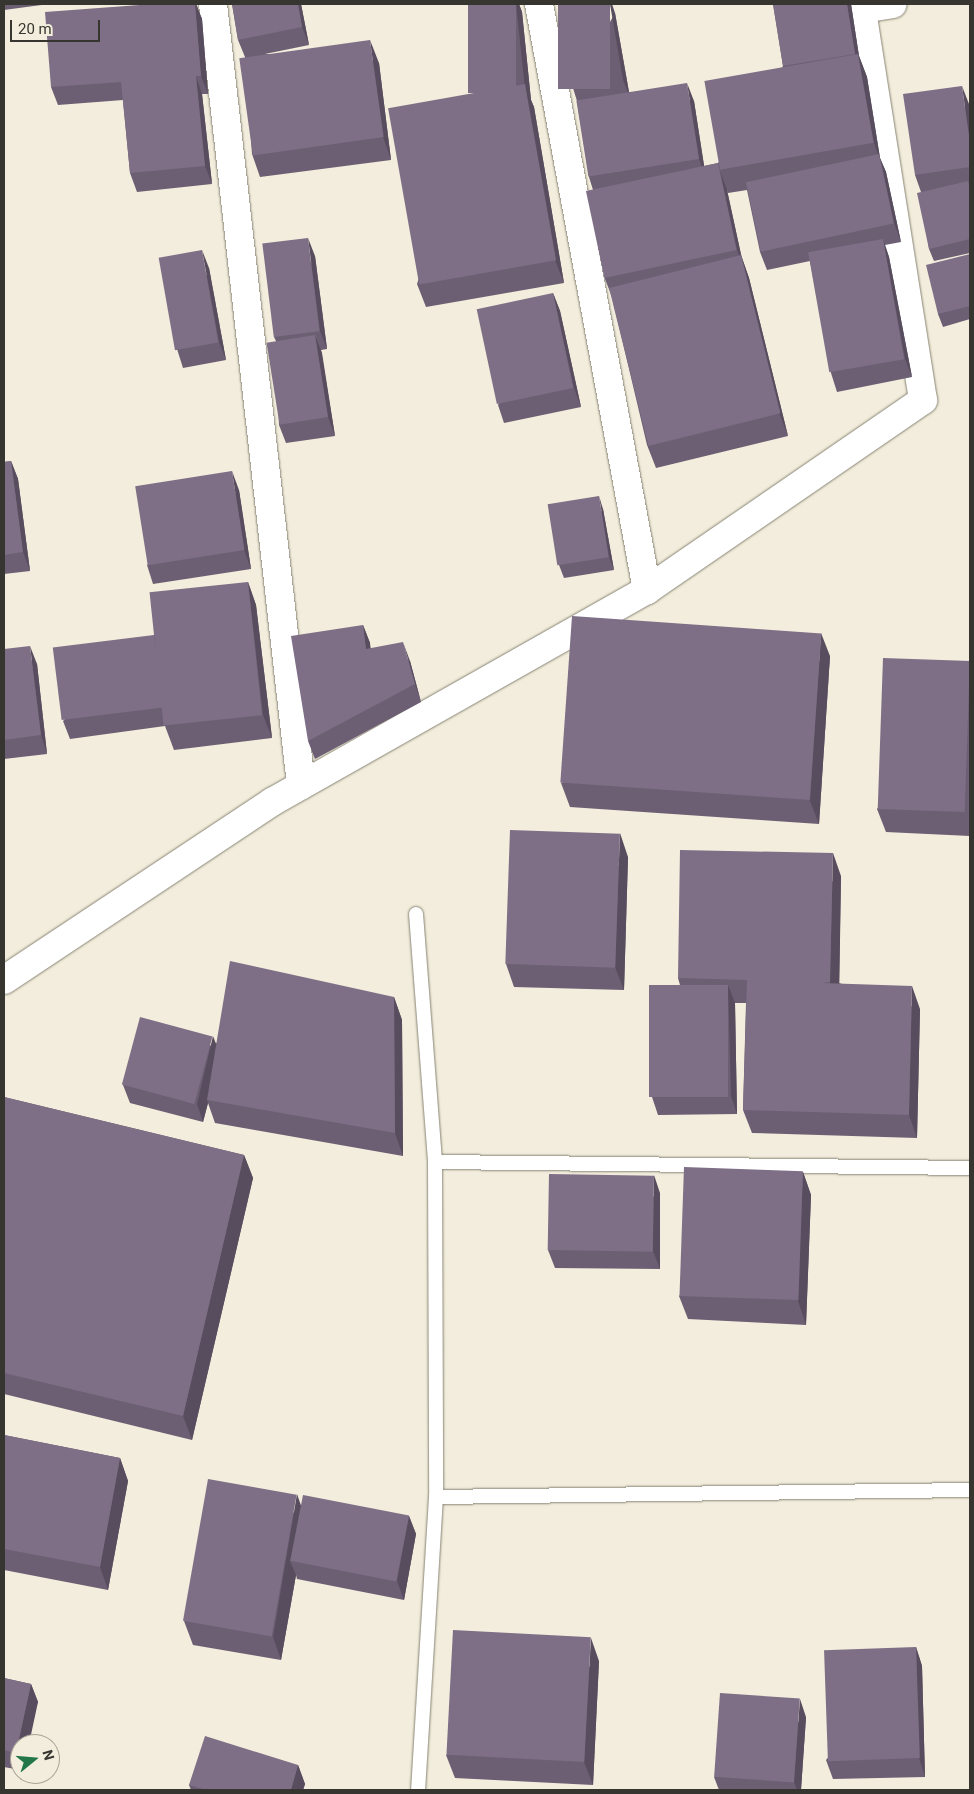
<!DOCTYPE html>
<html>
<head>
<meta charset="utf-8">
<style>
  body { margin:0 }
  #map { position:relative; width:974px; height:1794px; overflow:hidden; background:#f2eddc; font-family:Roboto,sans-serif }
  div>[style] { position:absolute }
  .roads { filter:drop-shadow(0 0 1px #878374) drop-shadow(0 0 1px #878374) }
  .service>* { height:14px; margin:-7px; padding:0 7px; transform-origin:7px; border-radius:7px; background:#fff }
  .minor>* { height:28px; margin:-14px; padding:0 14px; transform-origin:14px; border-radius:14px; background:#fff }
  .wall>* { inset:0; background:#6c5f73 }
  .shaded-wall>* { inset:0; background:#584d5e }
  .building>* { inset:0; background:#7e6e86; transform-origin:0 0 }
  span { translate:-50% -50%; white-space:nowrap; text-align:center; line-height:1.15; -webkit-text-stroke:5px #f2eddc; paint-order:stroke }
  .frame { position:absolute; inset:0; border:5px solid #37352f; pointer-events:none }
  .north { position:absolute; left:10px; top:1734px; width:50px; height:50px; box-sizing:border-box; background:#f2eddc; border:1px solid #a7a397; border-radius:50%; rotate:73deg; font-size:14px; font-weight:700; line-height:20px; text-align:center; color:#37352f }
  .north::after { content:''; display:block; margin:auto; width:18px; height:22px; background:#227648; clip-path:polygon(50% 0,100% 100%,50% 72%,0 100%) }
  .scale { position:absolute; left:10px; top:20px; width:90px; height:22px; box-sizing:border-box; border:2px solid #37352f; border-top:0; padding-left:6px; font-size:15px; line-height:18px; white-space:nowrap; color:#37352f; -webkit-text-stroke:4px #f2eddc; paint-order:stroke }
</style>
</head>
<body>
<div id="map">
  <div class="roads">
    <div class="service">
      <div style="left:416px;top:914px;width:249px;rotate:85.6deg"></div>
      <div style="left:435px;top:1162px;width:335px;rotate:89.8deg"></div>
      <div style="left:436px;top:1497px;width:294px;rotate:93.5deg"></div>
      <div style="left:435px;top:1162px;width:535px;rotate:0.64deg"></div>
      <div style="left:436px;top:1497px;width:534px;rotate:-0.75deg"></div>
    </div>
    <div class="minor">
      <div style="left:213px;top:4px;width:786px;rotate:83.57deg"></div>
      <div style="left:539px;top:4px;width:596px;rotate:79.56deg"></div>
      <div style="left:862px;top:9px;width:31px;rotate:-9deg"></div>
      <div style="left:4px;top:980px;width:322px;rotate:-33.6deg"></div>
      <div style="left:272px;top:802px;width:431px;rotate:-29.5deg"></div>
      <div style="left:647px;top:590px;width:335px;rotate:-34.5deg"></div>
      <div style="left:923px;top:400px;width:401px;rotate:-98.9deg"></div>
    </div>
  </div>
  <div class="wall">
    <div style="clip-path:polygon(4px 4px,49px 4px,4px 10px)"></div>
    <div style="clip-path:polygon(153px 4px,196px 4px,202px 19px,208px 94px,202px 94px,212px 184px,137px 192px,130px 173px,123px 100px,58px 105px,51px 87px)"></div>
    <div style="clip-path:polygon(232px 4px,301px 4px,309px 45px,265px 54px,379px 63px,391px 160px,260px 177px,252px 154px,245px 57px,238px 40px)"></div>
    <div style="clip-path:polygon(468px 4px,519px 4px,522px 12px,531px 100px,534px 107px,564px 283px,426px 307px,417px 284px,479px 92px)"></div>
    <div style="clip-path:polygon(773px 4px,851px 4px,859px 56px,867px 77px,880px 158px,886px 172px,901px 242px,885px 245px,889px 257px,912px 377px,837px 392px,831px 373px,810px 261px,767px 270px,760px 252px,747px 190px,728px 193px,727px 190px,741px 255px,749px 278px,788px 436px,656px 468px,647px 445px,612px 297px,605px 279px,593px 190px,589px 177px,577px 101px,573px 88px,615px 13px,629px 92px,694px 101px,704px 166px,718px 163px,783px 66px)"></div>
    <div style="clip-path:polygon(969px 104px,970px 112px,970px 253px,934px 261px,929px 249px,921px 192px,915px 175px)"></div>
    <div style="clip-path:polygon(970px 254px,970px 319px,943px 327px,938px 314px)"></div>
    <div style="clip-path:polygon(315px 256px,327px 349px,321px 350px,335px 436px,286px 443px,279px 425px,276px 341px,274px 337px)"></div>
    <div style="clip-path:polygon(209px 268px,226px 360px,183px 368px,177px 349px)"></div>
    <div style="clip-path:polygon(553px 293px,560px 311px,581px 407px,504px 423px,498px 405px)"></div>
    <div style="clip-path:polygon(11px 461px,18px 479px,30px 571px,4px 574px,4px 462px)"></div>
    <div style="clip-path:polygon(239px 490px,251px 569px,153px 584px,147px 565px)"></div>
    <div style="clip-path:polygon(603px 509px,614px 570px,564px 578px,559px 565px)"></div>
    <div style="clip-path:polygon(248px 582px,256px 605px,272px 738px,174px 750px,165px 726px,70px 739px,63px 721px,154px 635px)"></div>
    <div style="clip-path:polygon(363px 625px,370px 643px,370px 648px,410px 661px,421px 702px,315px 759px,308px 741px)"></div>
    <div style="clip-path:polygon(4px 649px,37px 664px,47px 754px,4px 759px)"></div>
    <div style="clip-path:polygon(830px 656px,819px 824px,570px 807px,561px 783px)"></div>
    <div style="clip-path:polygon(970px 661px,970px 836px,886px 832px,877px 809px)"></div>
    <div style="clip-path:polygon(628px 857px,624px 990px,514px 987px,506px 964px)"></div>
    <div style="clip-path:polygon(841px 876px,839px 983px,920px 1009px,917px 1138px,752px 1133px,743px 1110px,746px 1003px,735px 1003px,737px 1114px,658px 1115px,652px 1097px,680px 985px,678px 978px)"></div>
    <div style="clip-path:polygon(394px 997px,402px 1020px,403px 1156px,215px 1123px,208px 1103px,203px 1122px,130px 1103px,123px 1085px,216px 1043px)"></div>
    <div style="clip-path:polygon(4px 1097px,244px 1155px,253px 1178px,192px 1440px,4px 1394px)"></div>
    <div style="clip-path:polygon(803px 1172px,811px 1195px,806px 1325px,688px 1319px,679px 1296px)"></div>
    <div style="clip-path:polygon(660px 1193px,660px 1269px,555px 1268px,548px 1250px)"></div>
    <div style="clip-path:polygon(4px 1435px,120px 1458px,128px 1481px,108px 1590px,4px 1570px)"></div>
    <div style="clip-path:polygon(301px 1505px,409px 1516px,416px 1534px,404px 1600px,297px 1579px,296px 1575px,281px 1660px,193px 1645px,184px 1621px)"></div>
    <div style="clip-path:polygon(916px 1647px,922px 1666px,925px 1777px,833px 1779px,826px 1760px)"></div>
    <div style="clip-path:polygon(599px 1661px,593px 1785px,455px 1778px,446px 1755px)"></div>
    <div style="clip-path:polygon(4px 1678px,31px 1684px,38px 1702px,20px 1744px,20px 1770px,4px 1767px)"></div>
    <div style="clip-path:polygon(806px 1717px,801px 1790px,719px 1790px,714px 1777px)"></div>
    <div style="clip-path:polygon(298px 1765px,305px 1784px,303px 1790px,191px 1790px,189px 1785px)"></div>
  </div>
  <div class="shaded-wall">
    <div style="clip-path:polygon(195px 4px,196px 4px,202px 19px,208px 94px,201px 76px)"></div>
    <div style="clip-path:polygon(298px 4px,301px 4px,309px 45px,302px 27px)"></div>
    <div style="clip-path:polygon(516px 4px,519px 4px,522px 12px,531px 100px,534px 107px,564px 283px,555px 260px,525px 89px)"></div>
    <div style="clip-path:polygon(610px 4px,612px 4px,615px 13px,630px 98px,623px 80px)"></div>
    <div style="clip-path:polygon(847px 4px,851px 4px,859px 56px,867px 77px,880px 158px,886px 172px,901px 242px,894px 223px,882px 166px,874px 143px,856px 59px)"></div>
    <div style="clip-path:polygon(370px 40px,379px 63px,391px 160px,383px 137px)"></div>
    <div style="clip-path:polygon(196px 76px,202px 94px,212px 184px,205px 166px)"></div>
    <div style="clip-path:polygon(687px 83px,694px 101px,706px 178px,699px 159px)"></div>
    <div style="clip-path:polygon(962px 86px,969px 104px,970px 112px,970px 143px)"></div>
    <div style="clip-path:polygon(720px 171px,727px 190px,744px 268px,737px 250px)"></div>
    <div style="clip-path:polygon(308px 238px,315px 256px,327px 349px,320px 331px)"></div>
    <div style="clip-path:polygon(883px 239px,889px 257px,912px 377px,905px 359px)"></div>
    <div style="clip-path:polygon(202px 250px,209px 268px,226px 360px,219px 342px)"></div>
    <div style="clip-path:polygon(741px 255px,749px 278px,788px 436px,779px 413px)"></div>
    <div style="clip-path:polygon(553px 293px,560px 311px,581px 407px,574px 388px)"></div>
    <div style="clip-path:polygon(315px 335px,322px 353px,335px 436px,328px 417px)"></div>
    <div style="clip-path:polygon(11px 461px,18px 479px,30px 571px,23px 552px)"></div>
    <div style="clip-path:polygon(232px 471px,239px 490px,251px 569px,244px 550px)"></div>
    <div style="clip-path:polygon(599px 496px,603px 509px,614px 570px,609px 557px)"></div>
    <div style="clip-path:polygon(248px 582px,256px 605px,272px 738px,263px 715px)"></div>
    <div style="clip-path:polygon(363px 625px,370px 643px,373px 668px,366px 649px)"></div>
    <div style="clip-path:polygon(821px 633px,830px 656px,819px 824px,810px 801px)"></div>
    <div style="clip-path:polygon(403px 642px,410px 661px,421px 702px,415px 684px)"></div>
    <div style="clip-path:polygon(30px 646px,37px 664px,47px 754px,41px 735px)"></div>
    <div style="clip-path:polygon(620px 833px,628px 857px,624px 990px,615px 967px)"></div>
    <div style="clip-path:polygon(833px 853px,841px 876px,839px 1005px,830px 982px)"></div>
    <div style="clip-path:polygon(728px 985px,735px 1003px,737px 1114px,731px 1096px)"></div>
    <div style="clip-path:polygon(912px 986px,920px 1009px,917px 1138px,909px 1115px)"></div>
    <div style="clip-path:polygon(394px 997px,402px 1020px,403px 1156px,395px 1133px)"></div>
    <div style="clip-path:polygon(213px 1036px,220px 1054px,207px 1100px,208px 1103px,203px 1122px,197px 1104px)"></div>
    <div style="clip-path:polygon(244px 1155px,253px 1178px,192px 1440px,183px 1416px)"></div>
    <div style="clip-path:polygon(803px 1172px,811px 1195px,806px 1325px,798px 1301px)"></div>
    <div style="clip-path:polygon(654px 1175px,660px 1193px,660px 1269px,653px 1251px)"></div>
    <div style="clip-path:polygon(120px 1458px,128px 1481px,108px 1590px,100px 1567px)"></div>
    <div style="clip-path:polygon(297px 1494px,305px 1517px,290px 1561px,296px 1575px,281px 1660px,273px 1637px)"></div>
    <div style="clip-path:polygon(409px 1516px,416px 1534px,404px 1600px,397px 1581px)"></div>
    <div style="clip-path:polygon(591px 1638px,599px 1661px,593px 1785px,584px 1762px)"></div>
    <div style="clip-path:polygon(916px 1647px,922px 1666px,925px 1777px,919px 1758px)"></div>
    <div style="clip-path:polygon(31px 1684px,38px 1702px,29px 1744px,20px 1744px,20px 1763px,16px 1753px)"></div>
    <div style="clip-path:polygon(800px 1699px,806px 1717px,801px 1790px,797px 1790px,794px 1782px)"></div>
    <div style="clip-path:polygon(298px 1765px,305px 1784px,303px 1790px,291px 1790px)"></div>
  </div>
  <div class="building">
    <div style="clip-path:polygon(153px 4px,195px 4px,201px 76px,196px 76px,205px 166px,130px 173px,121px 82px,51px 87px,45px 12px)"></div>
    <div style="clip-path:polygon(232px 4px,298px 4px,302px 27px,238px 40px)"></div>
    <div style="left:468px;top:4px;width:48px;height:89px"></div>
    <div style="left:558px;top:4px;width:52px;height:85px"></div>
    <div style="clip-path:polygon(773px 4px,847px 4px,855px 54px,783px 66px)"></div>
    <div style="left:370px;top:40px;width:98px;height:132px;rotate:82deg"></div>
    <div style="left:858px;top:54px;width:90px;height:156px;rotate:80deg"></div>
    <div style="left:687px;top:83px;width:77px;height:112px;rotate:81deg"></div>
    <div style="left:525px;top:84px;width:179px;height:139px;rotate:80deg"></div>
    <div style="clip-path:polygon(962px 86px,970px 143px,970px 167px,915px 175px,903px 94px)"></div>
    <div style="left:879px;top:154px;width:71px;height:136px;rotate:78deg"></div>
    <div style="left:718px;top:163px;width:89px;height:135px;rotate:78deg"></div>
    <div style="clip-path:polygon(968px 181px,970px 189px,970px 239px,929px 249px,917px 193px)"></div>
    <div style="left:308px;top:238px;width:94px;height:46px;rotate:83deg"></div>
    <div style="left:883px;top:239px;width:122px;height:76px;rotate:80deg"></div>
    <div style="left:202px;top:250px;width:94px;height:44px;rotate:80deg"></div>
    <div style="clip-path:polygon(970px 254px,970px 306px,938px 314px,926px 265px)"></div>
    <div style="left:741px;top:255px;width:163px;height:136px;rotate:76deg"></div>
    <div style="left:553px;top:293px;width:97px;height:78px;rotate:78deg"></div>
    <div style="left:315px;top:335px;width:83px;height:49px;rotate:81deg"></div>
    <div style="clip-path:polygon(11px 461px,23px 552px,4px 555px,4px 462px)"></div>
    <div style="left:232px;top:471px;width:80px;height:98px;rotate:81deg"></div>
    <div style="left:599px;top:496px;width:62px;height:52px;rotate:81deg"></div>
    <div style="left:248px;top:582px;width:134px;height:99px;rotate:84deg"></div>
    <div style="left:572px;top:616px;width:250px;height:167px;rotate:4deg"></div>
    <div style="clip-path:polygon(363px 625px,366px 649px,403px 642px,415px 684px,308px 741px,291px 636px)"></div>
    <div style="left:154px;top:635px;width:73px;height:102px;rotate:83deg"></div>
    <div style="clip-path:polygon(30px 646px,41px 735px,4px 740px,4px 649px)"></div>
    <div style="left:883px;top:658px;width:87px;height:151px;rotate:2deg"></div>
    <div style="left:510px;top:830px;width:110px;height:134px;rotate:2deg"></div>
    <div style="clip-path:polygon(680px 850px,833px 853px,830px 982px,822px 983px,912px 986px,909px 1115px,743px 1110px,747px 980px,678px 978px)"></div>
    <div style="clip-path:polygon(230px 961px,394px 997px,395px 1133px,207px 1100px)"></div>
    <div style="left:649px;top:985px;width:79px;height:112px"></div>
    <div style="left:140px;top:1017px;width:75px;height:70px;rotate:15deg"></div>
    <div style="clip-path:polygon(4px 1097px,244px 1155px,183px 1416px,4px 1373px)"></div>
    <div style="left:684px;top:1167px;width:119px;height:129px;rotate:2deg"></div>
    <div style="left:549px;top:1174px;width:105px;height:76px;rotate:1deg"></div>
    <div style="clip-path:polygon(4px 1435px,120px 1458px,100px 1567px,4px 1549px)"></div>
    <div style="left:208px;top:1479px;width:90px;height:144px;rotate:10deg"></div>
    <div style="left:303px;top:1495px;width:108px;height:67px;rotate:11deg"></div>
    <div style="left:453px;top:1630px;width:138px;height:125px;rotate:3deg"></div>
    <div style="left:916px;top:1647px;width:111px;height:92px;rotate:88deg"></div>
    <div style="clip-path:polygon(4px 1678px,31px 1684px,16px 1753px,4px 1750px)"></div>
    <div style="left:720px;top:1693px;width:80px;height:84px;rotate:4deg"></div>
    <div style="clip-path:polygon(205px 1736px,298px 1765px,291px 1790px,206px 1790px,189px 1785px)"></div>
  </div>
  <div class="frame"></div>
  <div class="north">N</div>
  <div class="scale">20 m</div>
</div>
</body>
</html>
